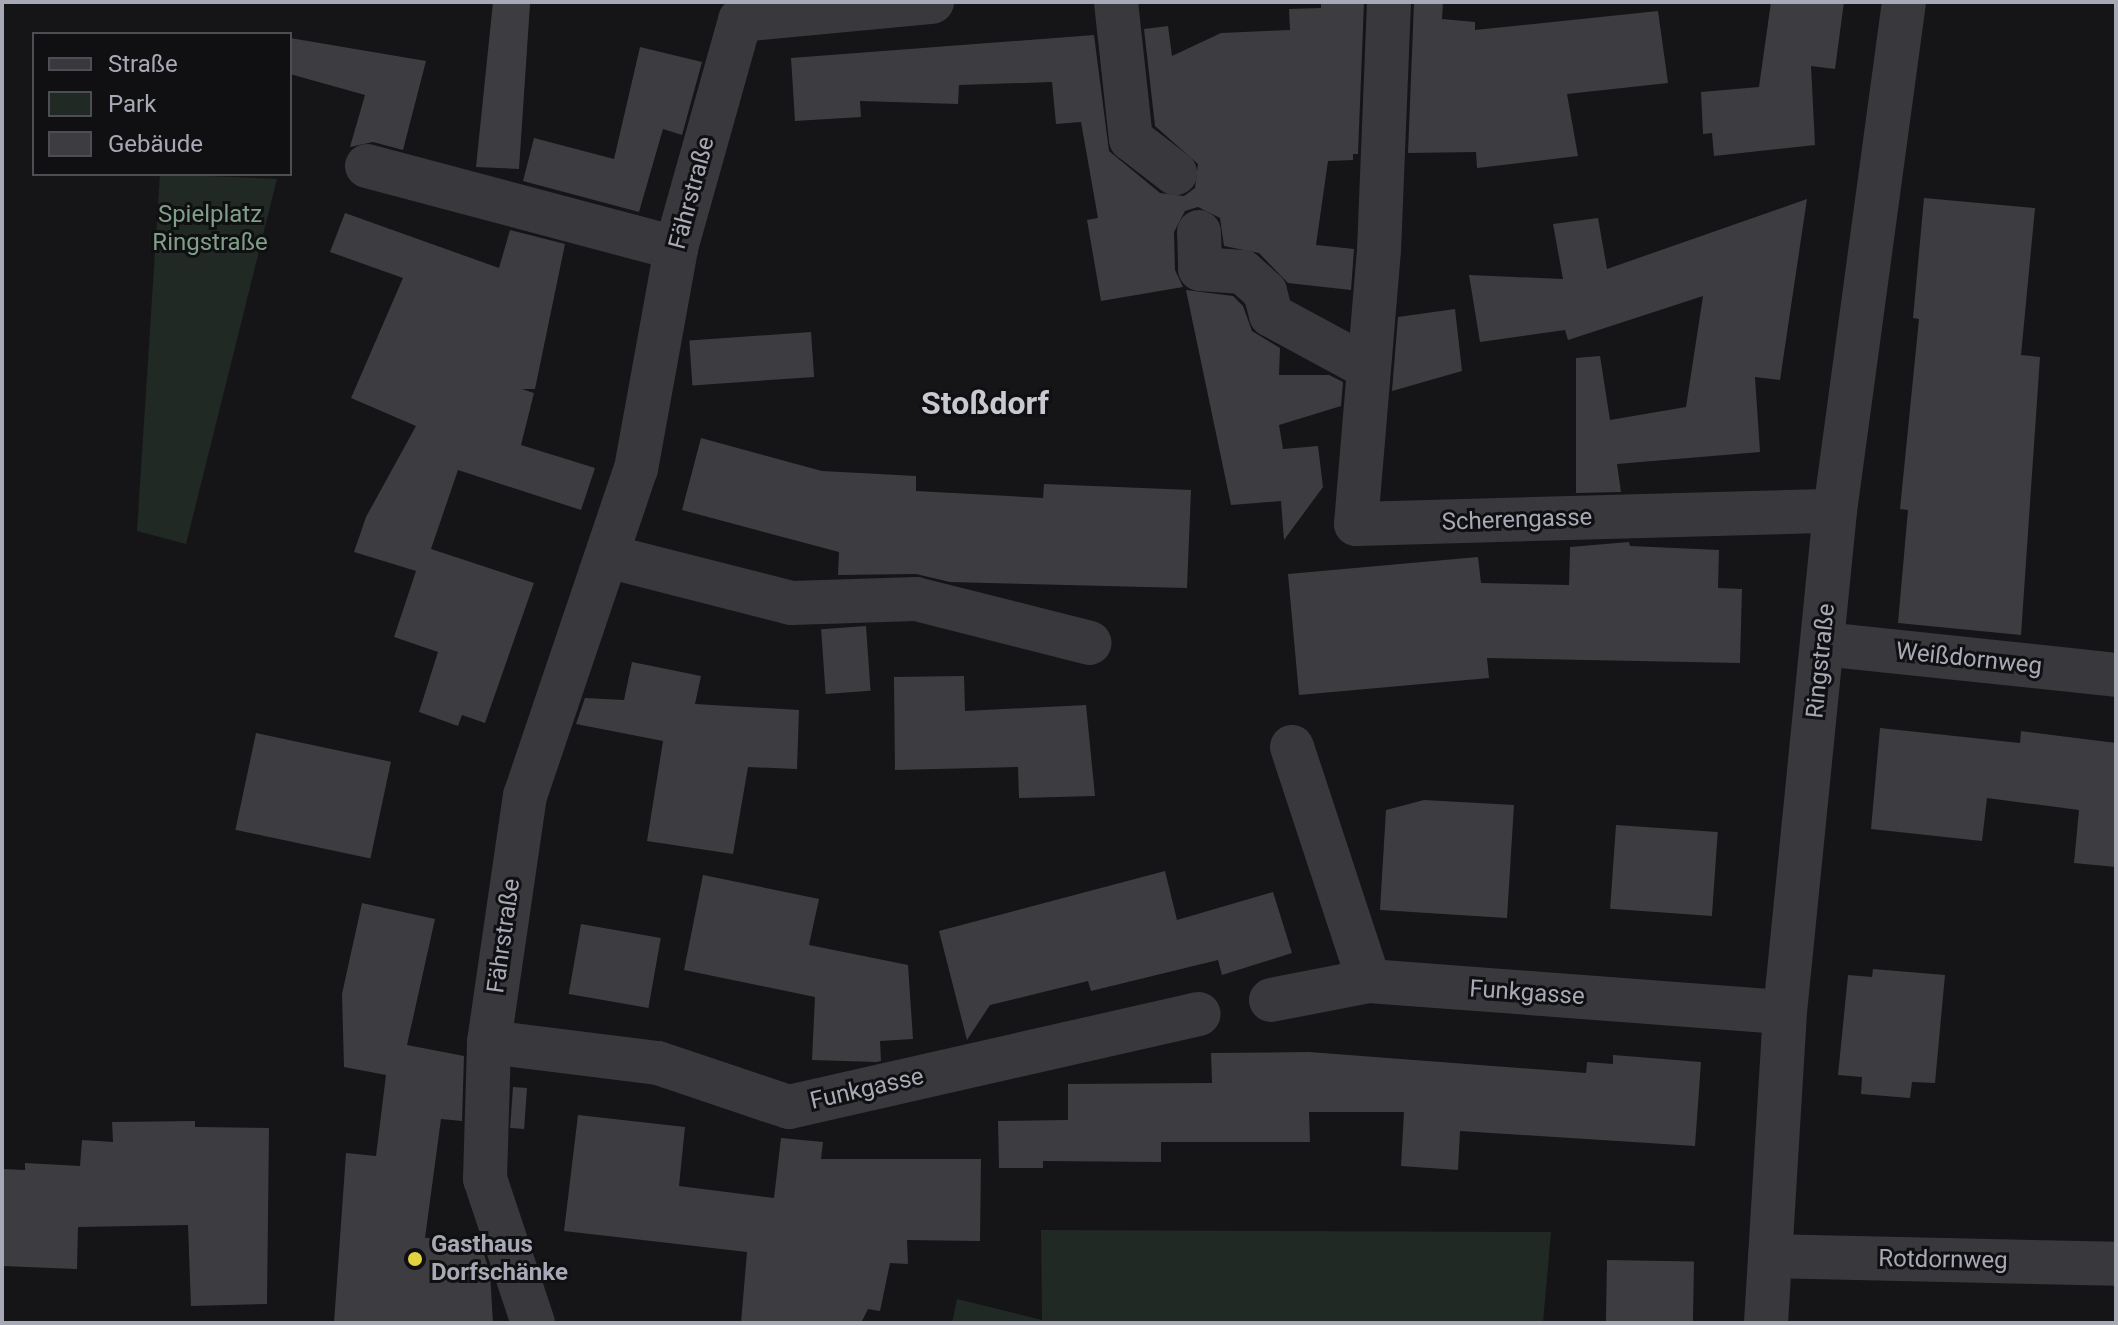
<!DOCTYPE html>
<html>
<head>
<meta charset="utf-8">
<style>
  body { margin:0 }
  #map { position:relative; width:2118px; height:1325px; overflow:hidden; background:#151517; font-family:Roboto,sans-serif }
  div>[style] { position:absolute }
  .green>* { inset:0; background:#212924 }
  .building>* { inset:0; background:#3d3d41; transform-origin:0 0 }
  .minor>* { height:44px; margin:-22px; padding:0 22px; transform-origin:22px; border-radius:22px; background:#39383d }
  .dots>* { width:22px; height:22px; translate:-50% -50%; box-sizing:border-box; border:4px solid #101012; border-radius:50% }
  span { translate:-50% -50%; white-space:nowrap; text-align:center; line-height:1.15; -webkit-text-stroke:6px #101012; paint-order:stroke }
  .street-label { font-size:24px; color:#a8a9b6 }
  .park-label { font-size:24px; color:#809f89 }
  .poi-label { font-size:24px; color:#a8a9b6; font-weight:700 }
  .left { translate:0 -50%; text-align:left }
  .district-label { font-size:32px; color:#c9c9d2; font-weight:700 }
  .frame { position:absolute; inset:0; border:4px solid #a8a9b6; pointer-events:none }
  .legend { position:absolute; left:32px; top:32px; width:260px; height:144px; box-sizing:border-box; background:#101012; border:2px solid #4d4d54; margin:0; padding:10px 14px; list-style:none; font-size:24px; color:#a8a9b6 }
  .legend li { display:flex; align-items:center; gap:16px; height:40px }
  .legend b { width:40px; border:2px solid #4d4d54 }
</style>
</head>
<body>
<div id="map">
  <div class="green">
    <div style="clip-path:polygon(160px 174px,277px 179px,186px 544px,137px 531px)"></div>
    <div style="clip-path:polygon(1041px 1230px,1551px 1232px,1543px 1323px,952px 1323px,957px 1299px,1042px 1320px)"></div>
  </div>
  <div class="building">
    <div style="clip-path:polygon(493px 2px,530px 4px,519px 169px,476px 167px)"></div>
    <div style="clip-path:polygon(1321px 2px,1364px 2px,1358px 154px,1353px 154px,1353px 160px,1328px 161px,1316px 245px,1354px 249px,1351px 290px,1288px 283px,1259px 253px,1224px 246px,1220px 218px,1198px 207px,1185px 211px,1174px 232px,1175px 270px,1183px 287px,1101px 301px,1087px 220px,1098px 218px,1081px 122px,1056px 124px,1052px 82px,959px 85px,958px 104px,860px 101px,861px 117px,795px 121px,791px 58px,1094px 35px,1109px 151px,1160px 193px,1184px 196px,1195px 188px,1198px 164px,1155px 126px,1144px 29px,1168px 26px,1172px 56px,1221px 33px,1290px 30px,1289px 9px,1321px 8px)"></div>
    <div style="clip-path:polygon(1414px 2px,1443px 2px,1442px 19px,1475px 22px,1475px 30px,1658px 11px,1668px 83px,1567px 94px,1578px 156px,1477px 168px,1476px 152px,1408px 153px)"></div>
    <div style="clip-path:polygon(1771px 2px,1844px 2px,1835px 69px,1811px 66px,1815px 145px,1714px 156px,1712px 133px,1703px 134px,1701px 92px,1759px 87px)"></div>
    <div style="clip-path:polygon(290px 38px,426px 61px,403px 150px,373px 142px,350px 147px,365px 95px,290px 74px)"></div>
    <div style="clip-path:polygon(640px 47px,702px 62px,682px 135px,663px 129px,639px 212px,523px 181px,534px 138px,614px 159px)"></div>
    <div style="clip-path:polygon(1924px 198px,2035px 208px,2021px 355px,2040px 357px,2021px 635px,1898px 623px,1908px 510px,1900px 509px,1919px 319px,1913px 318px)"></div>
    <div style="clip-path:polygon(1807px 199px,1780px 380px,1755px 377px,1760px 452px,1617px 464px,1621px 492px,1576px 493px,1576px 358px,1600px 356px,1610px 420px,1686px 407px,1703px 296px,1568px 340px,1565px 330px,1480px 342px,1469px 275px,1563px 279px,1553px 224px,1598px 218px,1607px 269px)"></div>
    <div style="clip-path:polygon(345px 213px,499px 268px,510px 230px,565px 244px,535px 389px,522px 389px,534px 393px,521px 445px,595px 468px,581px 510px,458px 470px,431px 549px,534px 583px,485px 723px,462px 715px,458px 726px,419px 712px,438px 652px,394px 637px,416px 571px,354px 552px,366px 517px,416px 426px,351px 398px,403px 278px,330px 252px)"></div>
    <div style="clip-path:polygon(1186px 290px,1233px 296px,1243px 306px,1252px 331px,1280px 348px,1279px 375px,1329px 375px,1343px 382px,1341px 406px,1279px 425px,1283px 449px,1318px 446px,1323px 487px,1284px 540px,1281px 501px,1231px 505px)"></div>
    <div style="clip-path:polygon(1455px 309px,1462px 371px,1392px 391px,1398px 317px)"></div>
    <div style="left:811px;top:332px;width:45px;height:122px;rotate:86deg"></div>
    <div style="clip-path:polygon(701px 438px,822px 471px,916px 476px,916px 491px,1043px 498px,1044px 484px,1191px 490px,1187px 588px,950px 582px,916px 574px,838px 575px,839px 552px,682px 510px)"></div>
    <div style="clip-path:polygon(1629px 542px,1630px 546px,1719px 550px,1718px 588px,1742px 589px,1740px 663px,1487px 658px,1489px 678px,1299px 695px,1288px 574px,1478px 557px,1481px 583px,1569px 585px,1570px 547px)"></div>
    <div style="left:866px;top:626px;width:65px;height:45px;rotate:86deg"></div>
    <div style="clip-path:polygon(632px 662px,701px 676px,695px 704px,799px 710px,797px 769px,748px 767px,733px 854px,647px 841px,663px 741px,576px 724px,585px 698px,624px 700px)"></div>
    <div style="clip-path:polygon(964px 676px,965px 711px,1086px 705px,1095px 796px,1019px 798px,1018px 767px,895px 770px,894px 677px)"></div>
    <div style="clip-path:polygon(1880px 728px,2020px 743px,2021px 731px,2116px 743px,2116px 867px,2074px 863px,2079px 810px,1987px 798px,1982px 841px,1871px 829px)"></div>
    <div style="left:256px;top:733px;width:138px;height:99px;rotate:12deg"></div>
    <div style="clip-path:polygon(1424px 800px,1514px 805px,1507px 918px,1380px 910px,1386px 810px)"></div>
    <div style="left:1616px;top:825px;width:102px;height:84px;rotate:4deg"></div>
    <div style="clip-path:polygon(1165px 871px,1177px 920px,1273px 892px,1292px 953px,1222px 975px,1218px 960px,1091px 991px,1088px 981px,990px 1005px,967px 1040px,939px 931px)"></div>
    <div style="clip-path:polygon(703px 875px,819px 899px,809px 945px,908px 965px,913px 1039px,880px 1041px,881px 1061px,876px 1062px,812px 1060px,815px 997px,684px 970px)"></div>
    <div style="clip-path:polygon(362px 903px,435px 919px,407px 1045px,464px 1056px,462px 1121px,441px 1119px,425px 1238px,479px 1239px,490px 1273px,493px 1323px,334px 1323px,346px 1153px,376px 1156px,386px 1075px,344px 1067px,342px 994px)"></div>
    <div style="left:581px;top:924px;width:81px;height:71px;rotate:10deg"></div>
    <div style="clip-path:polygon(1873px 969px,1945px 975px,1935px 1083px,1912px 1082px,1910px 1098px,1861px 1094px,1862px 1077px,1838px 1075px,1848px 975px,1872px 977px)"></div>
    <div style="clip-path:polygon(1309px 1052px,1586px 1073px,1587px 1062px,1613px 1064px,1613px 1055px,1701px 1062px,1695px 1146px,1460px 1131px,1458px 1170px,1401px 1166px,1404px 1112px,1309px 1112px,1310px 1142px,1161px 1142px,1161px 1162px,1043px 1161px,1043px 1168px,999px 1168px,998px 1121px,1068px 1120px,1068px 1084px,1212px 1083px,1211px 1053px)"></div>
    <div style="left:513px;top:1087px;width:14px;height:41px;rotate:4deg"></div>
    <div style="clip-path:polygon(578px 1115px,685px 1127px,679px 1186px,774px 1198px,781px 1138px,823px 1142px,821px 1159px,981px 1159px,980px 1241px,907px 1240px,908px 1264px,890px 1263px,880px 1311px,868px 1309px,861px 1323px,741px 1323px,747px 1252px,564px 1231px)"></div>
    <div style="clip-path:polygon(195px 1121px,195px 1127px,269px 1128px,267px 1304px,191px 1306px,188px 1225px,78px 1227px,77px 1269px,2px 1266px,2px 1169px,25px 1170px,25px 1163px,80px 1166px,82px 1140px,113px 1142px,112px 1122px)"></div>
    <div style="left:1607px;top:1260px;width:87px;height:63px;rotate:1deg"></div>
  </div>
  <div class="minor">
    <div style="left:1116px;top:2px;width:138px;rotate:83.8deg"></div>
    <div style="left:1131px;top:139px;width:56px;rotate:37.7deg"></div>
    <div style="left:1389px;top:2px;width:248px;rotate:92.3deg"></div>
    <div style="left:1379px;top:250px;width:275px;rotate:94.8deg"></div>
    <div style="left:1356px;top:524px;width:479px;rotate:-1.6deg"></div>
    <div style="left:367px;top:166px;width:320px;rotate:14.9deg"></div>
    <div style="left:1199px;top:232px;width:37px;rotate:88deg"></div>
    <div style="left:1200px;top:269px;width:43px;rotate:4deg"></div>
    <div style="left:1243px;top:272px;width:30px;rotate:42deg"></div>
    <div style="left:1265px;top:292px;width:24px;rotate:75deg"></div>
    <div style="left:1271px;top:315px;width:111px;rotate:28.4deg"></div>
    <div style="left:607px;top:556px;width:190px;rotate:14.3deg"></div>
    <div style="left:791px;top:603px;width:125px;rotate:-1.8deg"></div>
    <div style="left:916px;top:599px;width:179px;rotate:14.2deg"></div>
    <div style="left:1823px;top:644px;width:295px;rotate:6deg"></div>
    <div style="left:1292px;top:747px;width:246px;rotate:71.8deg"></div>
    <div style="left:1271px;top:1000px;width:100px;rotate:-11deg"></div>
    <div style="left:1369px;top:981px;width:417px;rotate:4.3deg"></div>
    <div style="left:489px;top:1042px;width:170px;rotate:7.1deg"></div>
    <div style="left:658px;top:1063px;width:138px;rotate:18.6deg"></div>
    <div style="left:789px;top:1107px;width:420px;rotate:-12.8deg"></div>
    <div style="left:1770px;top:1256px;width:346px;rotate:1.3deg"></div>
    <div style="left:533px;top:1323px;width:152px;rotate:-108.4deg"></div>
    <div style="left:485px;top:1179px;width:137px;rotate:-88.3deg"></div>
    <div style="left:489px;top:1042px;width:249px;rotate:-81.7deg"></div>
    <div style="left:525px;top:796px;width:345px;rotate:-71.3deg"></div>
    <div style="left:636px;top:469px;width:225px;rotate:-79.7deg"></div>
    <div style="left:676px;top:248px;width:237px;rotate:-74.3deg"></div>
    <div style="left:740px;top:20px;width:193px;rotate:-5.4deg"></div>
    <div style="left:1766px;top:1323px;width:312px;rotate:-86.5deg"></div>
    <div style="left:1785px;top:1012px;width:503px;rotate:-84.3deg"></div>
    <div style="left:1835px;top:511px;width:514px;rotate:-82.28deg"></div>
  </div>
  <div class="dots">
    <div style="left:415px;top:1259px;background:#e4d340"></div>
  </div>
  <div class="street-label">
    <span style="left:692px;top:193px;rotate:-75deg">Fährstraße</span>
    <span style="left:1517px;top:520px;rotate:-2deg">Scherengasse</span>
    <span style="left:1969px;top:659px;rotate:6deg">Weißdornweg</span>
    <span style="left:1821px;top:661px;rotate:-84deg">Ringstraße</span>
    <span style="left:504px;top:936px;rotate:-82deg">Fährstraße</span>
    <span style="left:1527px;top:993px;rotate:4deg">Funkgasse</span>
    <span style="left:867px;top:1089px;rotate:-13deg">Funkgasse</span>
    <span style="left:1943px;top:1260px;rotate:1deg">Rotdornweg</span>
  </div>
  <div class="park-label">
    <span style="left:210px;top:229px">Spielplatz<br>Ringstraße</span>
  </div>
  <div class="poi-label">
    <span class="left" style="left:431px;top:1259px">Gasthaus<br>Dorfschänke</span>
  </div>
  <div class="district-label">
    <span style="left:985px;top:403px">Stoßdorf</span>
  </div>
  <div class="frame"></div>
  <ul class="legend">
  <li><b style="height:10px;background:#39383d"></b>Straße</li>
  <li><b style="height:22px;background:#212924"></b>Park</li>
  <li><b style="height:22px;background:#3d3d41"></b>Gebäude</li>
  </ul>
</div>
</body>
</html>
